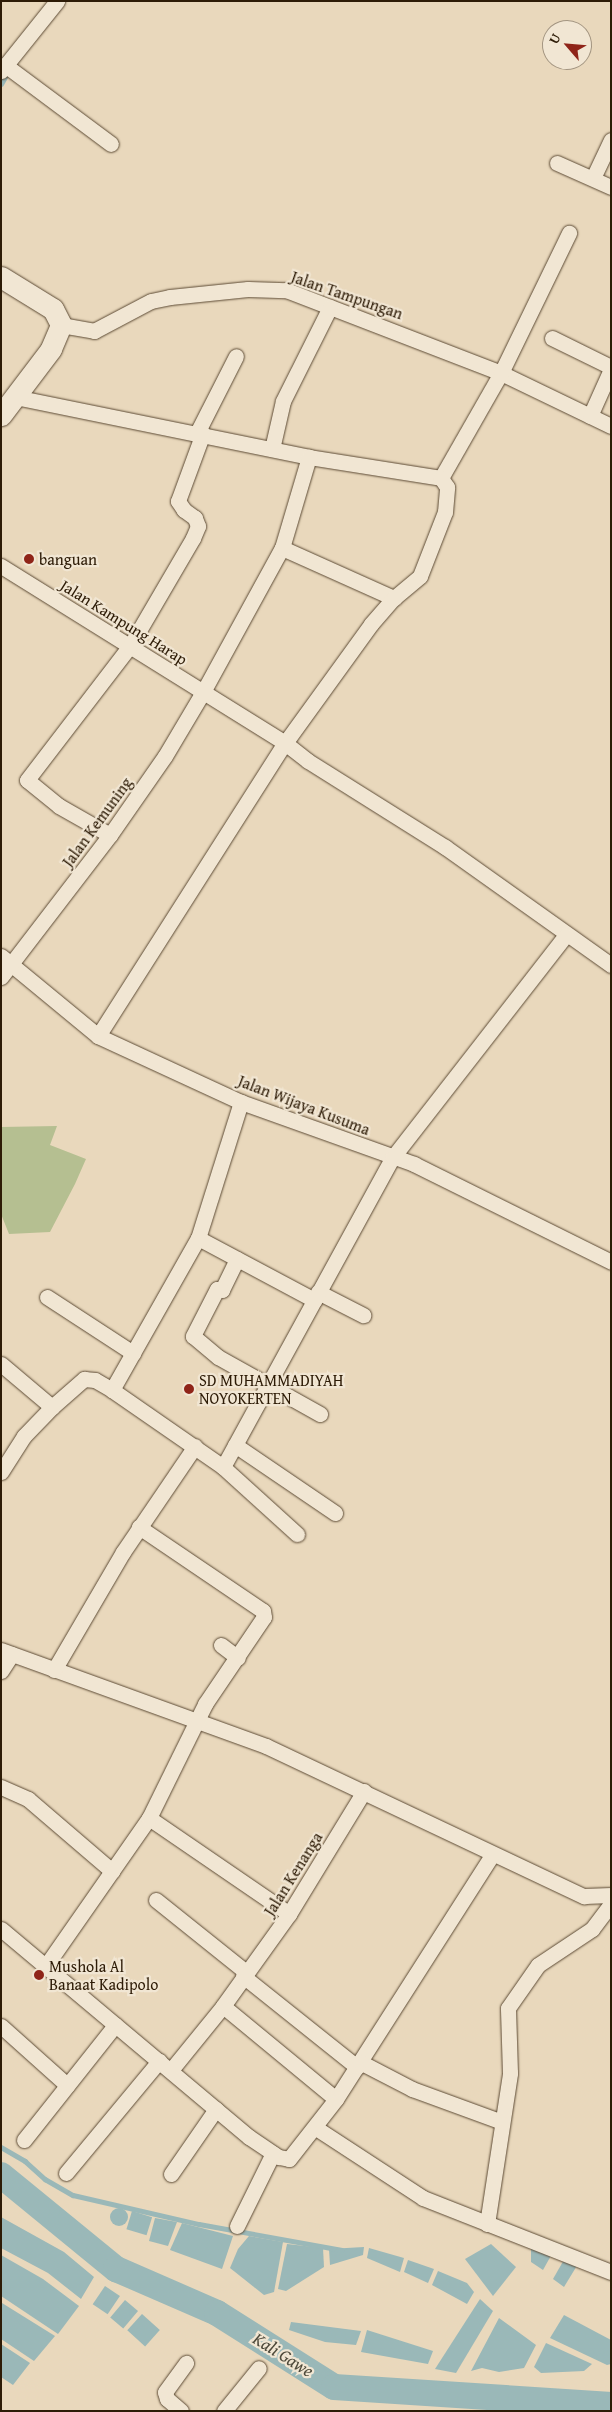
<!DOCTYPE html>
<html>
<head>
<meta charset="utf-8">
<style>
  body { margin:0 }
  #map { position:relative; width:612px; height:2412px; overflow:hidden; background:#e9d8bc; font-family:"Gentium Book Plus",serif }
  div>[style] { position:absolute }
  .green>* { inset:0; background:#b5bf91 }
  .water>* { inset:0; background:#9ab8b8; transform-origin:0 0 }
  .round { border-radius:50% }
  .stream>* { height:4.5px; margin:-2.25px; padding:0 2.25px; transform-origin:2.25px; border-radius:2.25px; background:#9ab8b8 }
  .river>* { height:26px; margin:-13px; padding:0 13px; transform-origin:13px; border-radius:13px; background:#9ab8b8 }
  .roads { filter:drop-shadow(0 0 1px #5c4a34) drop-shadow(0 0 1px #5c4a34) }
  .street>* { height:15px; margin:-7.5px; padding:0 7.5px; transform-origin:7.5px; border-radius:7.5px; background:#f1e6d3 }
  .secondary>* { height:21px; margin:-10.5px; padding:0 10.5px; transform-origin:10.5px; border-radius:10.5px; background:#f1e6d3 }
  .dots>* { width:14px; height:14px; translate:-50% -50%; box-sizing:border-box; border:2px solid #f1e6d3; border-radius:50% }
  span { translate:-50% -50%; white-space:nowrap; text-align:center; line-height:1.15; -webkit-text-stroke:4.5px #f1e6d3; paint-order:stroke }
  .street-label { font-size:16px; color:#2d1b06 }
  .poi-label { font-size:16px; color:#2d1b06 }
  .left { translate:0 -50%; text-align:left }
  .water-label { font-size:18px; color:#4e4a3b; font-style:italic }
  .frame { position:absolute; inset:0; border:2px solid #2d1b06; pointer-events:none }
  .north { position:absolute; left:542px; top:20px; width:50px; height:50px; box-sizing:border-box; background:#f1e6d3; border:1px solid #a39581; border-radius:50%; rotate:297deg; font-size:14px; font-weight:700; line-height:20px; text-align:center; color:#2d1b06 }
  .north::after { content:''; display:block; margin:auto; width:18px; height:22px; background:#8f2418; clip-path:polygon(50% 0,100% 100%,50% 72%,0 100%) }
</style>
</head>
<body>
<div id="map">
  <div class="green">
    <div style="clip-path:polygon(57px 1126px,50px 1145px,86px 1159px,75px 1184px,50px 1232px,9px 1234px,1px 1214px,1px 1127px)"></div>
  </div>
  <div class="water">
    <div class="round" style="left:110px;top:2208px;width:18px;height:18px"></div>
    <div style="left:132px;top:2211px;width:21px;height:19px;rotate:17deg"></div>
    <div style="clip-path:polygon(1px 2217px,64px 2252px,94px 2277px,81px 2299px,48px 2273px,1px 2248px)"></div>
    <div style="clip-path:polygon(155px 2218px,177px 2222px,168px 2246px,149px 2241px)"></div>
    <div style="clip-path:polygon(182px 2223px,233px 2236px,222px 2269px,170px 2250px)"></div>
    <div style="clip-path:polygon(249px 2236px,283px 2242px,274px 2292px,264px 2295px,230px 2268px,238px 2249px)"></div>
    <div style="clip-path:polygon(531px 2242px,553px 2252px,543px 2270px,531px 2262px)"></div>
    <div style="clip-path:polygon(287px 2244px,323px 2248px,324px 2267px,286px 2291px,278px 2289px)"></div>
    <div style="clip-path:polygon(491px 2244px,516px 2267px,493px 2296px,465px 2259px)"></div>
    <div style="clip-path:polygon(364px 2247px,363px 2255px,330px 2265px,329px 2249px)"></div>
    <div style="clip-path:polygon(369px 2248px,404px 2258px,400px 2272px,367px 2258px)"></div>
    <div style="clip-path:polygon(1px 2255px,43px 2279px,79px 2306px,58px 2334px,1px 2296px)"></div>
    <div style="clip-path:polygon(565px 2258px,578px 2264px,564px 2287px,553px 2279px)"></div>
    <div style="clip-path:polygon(408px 2260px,434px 2269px,428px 2283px,404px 2272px)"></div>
    <div style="clip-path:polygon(438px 2271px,467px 2283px,474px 2292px,467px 2304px,432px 2285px)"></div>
    <div style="left:105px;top:2286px;width:18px;height:22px;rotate:34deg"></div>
    <div style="clip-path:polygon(480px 2299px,493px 2311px,456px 2373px,435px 2369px)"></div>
    <div style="left:125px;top:2300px;width:17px;height:23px;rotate:40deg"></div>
    <div style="clip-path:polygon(2px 2303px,55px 2336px,34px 2361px,1px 2339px)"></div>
    <div style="left:142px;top:2314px;width:24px;height:22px;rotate:42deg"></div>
    <div style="clip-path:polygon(564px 2315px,611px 2340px,611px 2364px,607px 2365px,550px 2338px)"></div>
    <div style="clip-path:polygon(499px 2318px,536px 2345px,524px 2368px,499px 2372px,482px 2368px,471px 2371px)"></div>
    <div style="clip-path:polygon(291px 2322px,361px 2331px,356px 2345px,325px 2342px,289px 2330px)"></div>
    <div style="clip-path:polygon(367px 2330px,433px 2351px,428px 2364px,361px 2352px)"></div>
    <div style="clip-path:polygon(546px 2343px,592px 2364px,584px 2371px,541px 2373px,534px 2367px)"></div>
    <div style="clip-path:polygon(1px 2344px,30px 2363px,13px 2385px,1px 2377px)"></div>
  </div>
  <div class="stream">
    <div style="left:1px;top:84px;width:14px;rotate:-60deg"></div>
    <div style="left:1px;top:2147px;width:28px;rotate:30deg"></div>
    <div style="left:25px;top:2161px;width:27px;rotate:42deg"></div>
    <div style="left:45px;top:2179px;width:32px;rotate:30deg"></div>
    <div style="left:73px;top:2195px;width:129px;rotate:13deg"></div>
    <div style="left:199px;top:2224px;width:145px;rotate:10.3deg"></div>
  </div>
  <div class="river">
    <div style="left:1px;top:2175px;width:149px;rotate:39.3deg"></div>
    <div style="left:116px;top:2269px;width:110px;rotate:23.5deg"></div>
    <div style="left:217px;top:2313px;width:138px;rotate:32.3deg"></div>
    <div style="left:334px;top:2387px;width:278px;rotate:3.7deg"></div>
  </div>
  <div class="roads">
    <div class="street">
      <div style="left:5px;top:65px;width:132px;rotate:36.7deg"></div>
      <div style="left:1px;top:71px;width:90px;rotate:-51.3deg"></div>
      <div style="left:557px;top:163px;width:59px;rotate:24deg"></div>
      <div style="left:593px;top:178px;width:42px;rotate:-64.7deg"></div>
      <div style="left:61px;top:325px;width:34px;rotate:10deg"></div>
      <div style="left:94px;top:331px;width:64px;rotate:-27.8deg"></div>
      <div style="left:151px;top:301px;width:19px;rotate:-12deg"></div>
      <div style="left:170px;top:297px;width:78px;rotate:-5.9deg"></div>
      <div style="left:248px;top:289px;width:38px;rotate:2deg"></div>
      <div style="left:286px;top:290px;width:230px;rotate:21.1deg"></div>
      <div style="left:501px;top:373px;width:122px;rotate:25.7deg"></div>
      <div style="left:552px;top:338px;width:66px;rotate:26.2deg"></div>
      <div style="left:15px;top:397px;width:300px;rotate:11.5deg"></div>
      <div style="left:309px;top:457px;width:134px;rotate:9deg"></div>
      <div style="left:441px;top:478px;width:121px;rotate:-60.3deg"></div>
      <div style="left:501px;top:373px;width:156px;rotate:-64.1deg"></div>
      <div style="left:590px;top:416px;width:51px;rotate:-65.9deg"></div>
      <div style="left:197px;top:433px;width:86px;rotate:-63.1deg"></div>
      <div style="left:272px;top:449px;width:49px;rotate:-77.1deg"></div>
      <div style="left:283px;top:401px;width:105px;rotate:-63.4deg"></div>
      <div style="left:282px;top:548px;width:123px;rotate:24.1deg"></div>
      <div style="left:1px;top:566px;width:335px;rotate:31.9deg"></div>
      <div style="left:285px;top:743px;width:29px;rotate:38deg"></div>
      <div style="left:308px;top:761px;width:162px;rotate:32.1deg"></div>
      <div style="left:445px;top:847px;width:204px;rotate:35.4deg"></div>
      <div style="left:110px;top:835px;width:59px;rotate:-150.4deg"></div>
      <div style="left:59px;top:806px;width:41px;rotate:-140.9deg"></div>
      <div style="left:27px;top:780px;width:169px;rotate:-52.5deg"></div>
      <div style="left:130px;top:646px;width:125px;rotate:-59.7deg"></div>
      <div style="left:193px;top:538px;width:13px;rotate:-67deg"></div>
      <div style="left:198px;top:526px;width:9px;rotate:-111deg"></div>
      <div style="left:195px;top:518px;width:14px;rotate:-144deg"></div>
      <div style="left:184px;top:510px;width:11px;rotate:-124deg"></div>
      <div style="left:178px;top:501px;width:72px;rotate:-69.8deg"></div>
      <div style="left:1px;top:956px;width:126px;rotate:39.5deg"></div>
      <div style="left:98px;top:1036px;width:157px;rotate:24.8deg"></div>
      <div style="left:241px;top:1102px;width:184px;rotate:19.7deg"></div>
      <div style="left:414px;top:1164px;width:220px;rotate:26.4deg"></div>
      <div style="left:1px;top:977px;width:179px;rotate:-52.5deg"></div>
      <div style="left:110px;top:835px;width:96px;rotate:-55.2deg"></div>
      <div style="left:165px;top:756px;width:74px;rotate:-59.3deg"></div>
      <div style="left:203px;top:692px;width:164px;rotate:-61.3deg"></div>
      <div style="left:282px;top:548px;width:95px;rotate:-73.5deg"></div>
      <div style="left:98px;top:1036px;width:348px;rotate:-57.5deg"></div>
      <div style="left:285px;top:743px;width:147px;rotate:-54.1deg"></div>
      <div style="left:371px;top:624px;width:35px;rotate:-49deg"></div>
      <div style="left:394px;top:598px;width:34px;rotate:-40deg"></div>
      <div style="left:420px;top:576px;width:69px;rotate:-68.7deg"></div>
      <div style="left:445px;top:512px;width:25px;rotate:-85deg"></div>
      <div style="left:447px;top:487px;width:11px;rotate:-124deg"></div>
      <div style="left:241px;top:1102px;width:143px;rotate:107.5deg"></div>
      <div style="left:198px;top:1238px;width:175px;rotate:119.5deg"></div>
      <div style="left:112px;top:1390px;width:135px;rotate:34.7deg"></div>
      <div style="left:223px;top:1467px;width:100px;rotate:42.2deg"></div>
      <div style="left:198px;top:1238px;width:132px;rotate:28.1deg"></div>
      <div style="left:237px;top:1259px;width:34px;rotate:116deg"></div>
      <div style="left:222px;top:1290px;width:5px;rotate:-169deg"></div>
      <div style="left:217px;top:1289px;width:53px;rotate:117.1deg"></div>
      <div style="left:193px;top:1336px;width:33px;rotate:40deg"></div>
      <div style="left:218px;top:1357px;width:117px;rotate:29.2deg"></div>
      <div style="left:318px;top:1292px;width:51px;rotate:27.1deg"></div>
      <div style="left:47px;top:1297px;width:103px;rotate:33.1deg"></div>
      <div style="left:1px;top:1364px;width:67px;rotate:40.1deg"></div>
      <div style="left:52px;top:1407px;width:43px;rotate:-41.2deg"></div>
      <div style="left:84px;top:1379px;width:11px;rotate:5deg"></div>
      <div style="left:95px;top:1380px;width:20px;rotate:30deg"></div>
      <div style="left:235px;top:1445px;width:121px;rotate:34.2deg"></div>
      <div style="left:223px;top:1467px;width:354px;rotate:-61.3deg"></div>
      <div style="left:393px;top:1157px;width:281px;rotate:-52.1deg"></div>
      <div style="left:1px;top:1472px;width:43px;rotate:-57.4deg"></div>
      <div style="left:24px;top:1436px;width:40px;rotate:-46deg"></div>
      <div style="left:221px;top:1645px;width:21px;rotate:37deg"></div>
      <div style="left:1px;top:1650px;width:282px;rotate:19.9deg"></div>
      <div style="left:266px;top:1746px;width:352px;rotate:25.3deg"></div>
      <div style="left:584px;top:1896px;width:27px;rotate:-2deg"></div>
      <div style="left:54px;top:1670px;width:137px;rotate:-59.7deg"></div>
      <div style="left:123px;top:1552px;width:128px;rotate:-55.8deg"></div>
      <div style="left:1px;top:1671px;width:20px;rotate:-57deg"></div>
      <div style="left:1px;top:1787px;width:30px;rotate:24deg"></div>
      <div style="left:28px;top:1799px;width:111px;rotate:40.6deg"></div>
      <div style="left:149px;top:1818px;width:170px;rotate:34.4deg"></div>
      <div style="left:156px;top:1900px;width:115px;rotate:38.7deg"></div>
      <div style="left:1px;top:1929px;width:324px;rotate:40deg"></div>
      <div style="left:249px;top:2137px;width:36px;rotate:34deg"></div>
      <div style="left:279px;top:2157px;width:10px;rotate:11deg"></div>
      <div style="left:289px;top:2159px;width:76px;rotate:-51.9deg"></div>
      <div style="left:336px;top:2099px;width:290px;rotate:-57.4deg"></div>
      <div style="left:45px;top:1967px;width:182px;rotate:-55.1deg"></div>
      <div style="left:149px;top:1818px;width:127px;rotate:-63.8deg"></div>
      <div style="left:205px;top:1704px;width:105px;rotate:-55.9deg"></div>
      <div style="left:264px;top:1617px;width:6px;rotate:-99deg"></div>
      <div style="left:263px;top:1611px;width:150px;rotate:-145.9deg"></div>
      <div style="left:243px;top:1976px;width:146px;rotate:38.6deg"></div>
      <div style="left:223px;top:2006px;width:146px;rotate:39.5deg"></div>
      <div style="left:1px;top:2026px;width:89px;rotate:41.8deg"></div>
      <div style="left:360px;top:2062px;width:59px;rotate:27.4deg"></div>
      <div style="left:412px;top:2089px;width:96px;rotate:20.1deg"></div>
      <div style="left:171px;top:2070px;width:82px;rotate:-50.9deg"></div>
      <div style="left:223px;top:2006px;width:113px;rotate:-54.3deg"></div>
      <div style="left:289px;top:1914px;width:144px;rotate:-58.6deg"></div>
      <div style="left:316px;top:2128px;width:128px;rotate:33.2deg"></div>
      <div style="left:423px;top:2198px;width:202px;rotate:21.5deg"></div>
      <div style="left:24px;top:2140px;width:147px;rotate:-51.6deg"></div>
      <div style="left:66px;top:2173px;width:146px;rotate:-50.3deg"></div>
      <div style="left:171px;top:2174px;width:79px;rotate:-55.3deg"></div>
      <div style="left:487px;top:2224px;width:153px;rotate:-81.3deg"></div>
      <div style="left:510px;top:2073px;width:65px;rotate:-91.8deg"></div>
      <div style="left:508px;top:2008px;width:52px;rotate:-55.1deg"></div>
      <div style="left:538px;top:1965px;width:65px;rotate:-33.7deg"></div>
      <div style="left:592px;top:1929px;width:31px;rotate:-53deg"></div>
      <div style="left:237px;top:2226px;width:81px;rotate:-63.7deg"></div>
      <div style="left:181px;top:2411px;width:18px;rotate:-139deg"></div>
      <div style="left:167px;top:2399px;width:7px;rotate:-106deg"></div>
      <div style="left:165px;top:2392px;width:36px;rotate:-54deg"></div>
      <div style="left:224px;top:2411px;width:55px;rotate:-50.9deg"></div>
    </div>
    <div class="secondary">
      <div style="left:1px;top:277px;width:61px;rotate:31.6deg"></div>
      <div style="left:53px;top:309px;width:18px;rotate:63deg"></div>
      <div style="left:61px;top:325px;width:26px;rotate:113deg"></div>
      <div style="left:51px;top:349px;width:83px;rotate:127.1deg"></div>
    </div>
  </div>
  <div class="dots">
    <div style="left:29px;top:559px;background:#8f2418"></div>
    <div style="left:189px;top:1389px;background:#8f2418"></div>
    <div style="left:39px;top:1975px;background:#8f2418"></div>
  </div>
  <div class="street-label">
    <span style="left:347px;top:295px;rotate:19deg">Jalan Tampungan</span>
    <span style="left:124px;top:622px;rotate:32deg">Jalan Kampung Harap</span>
    <span style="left:97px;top:822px;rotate:-54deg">Jalan Kemuning</span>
    <span style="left:304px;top:1105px;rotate:21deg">Jalan Wijaya Kusuma</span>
    <span style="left:293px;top:1874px;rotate:-58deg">Jalan Kenanga</span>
  </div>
  <div class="poi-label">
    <span class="left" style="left:39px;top:559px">banguan</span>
    <span class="left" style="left:199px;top:1389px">SD MUHAMMADIYAH<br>NOYOKERTEN</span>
    <span class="left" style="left:49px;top:1975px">Mushola Al<br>Banaat Kadipolo</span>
  </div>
  <div class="water-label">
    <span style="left:283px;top:2355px;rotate:32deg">Kali Gawe</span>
  </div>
  <div class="frame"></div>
  <div class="north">U</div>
</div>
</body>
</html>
